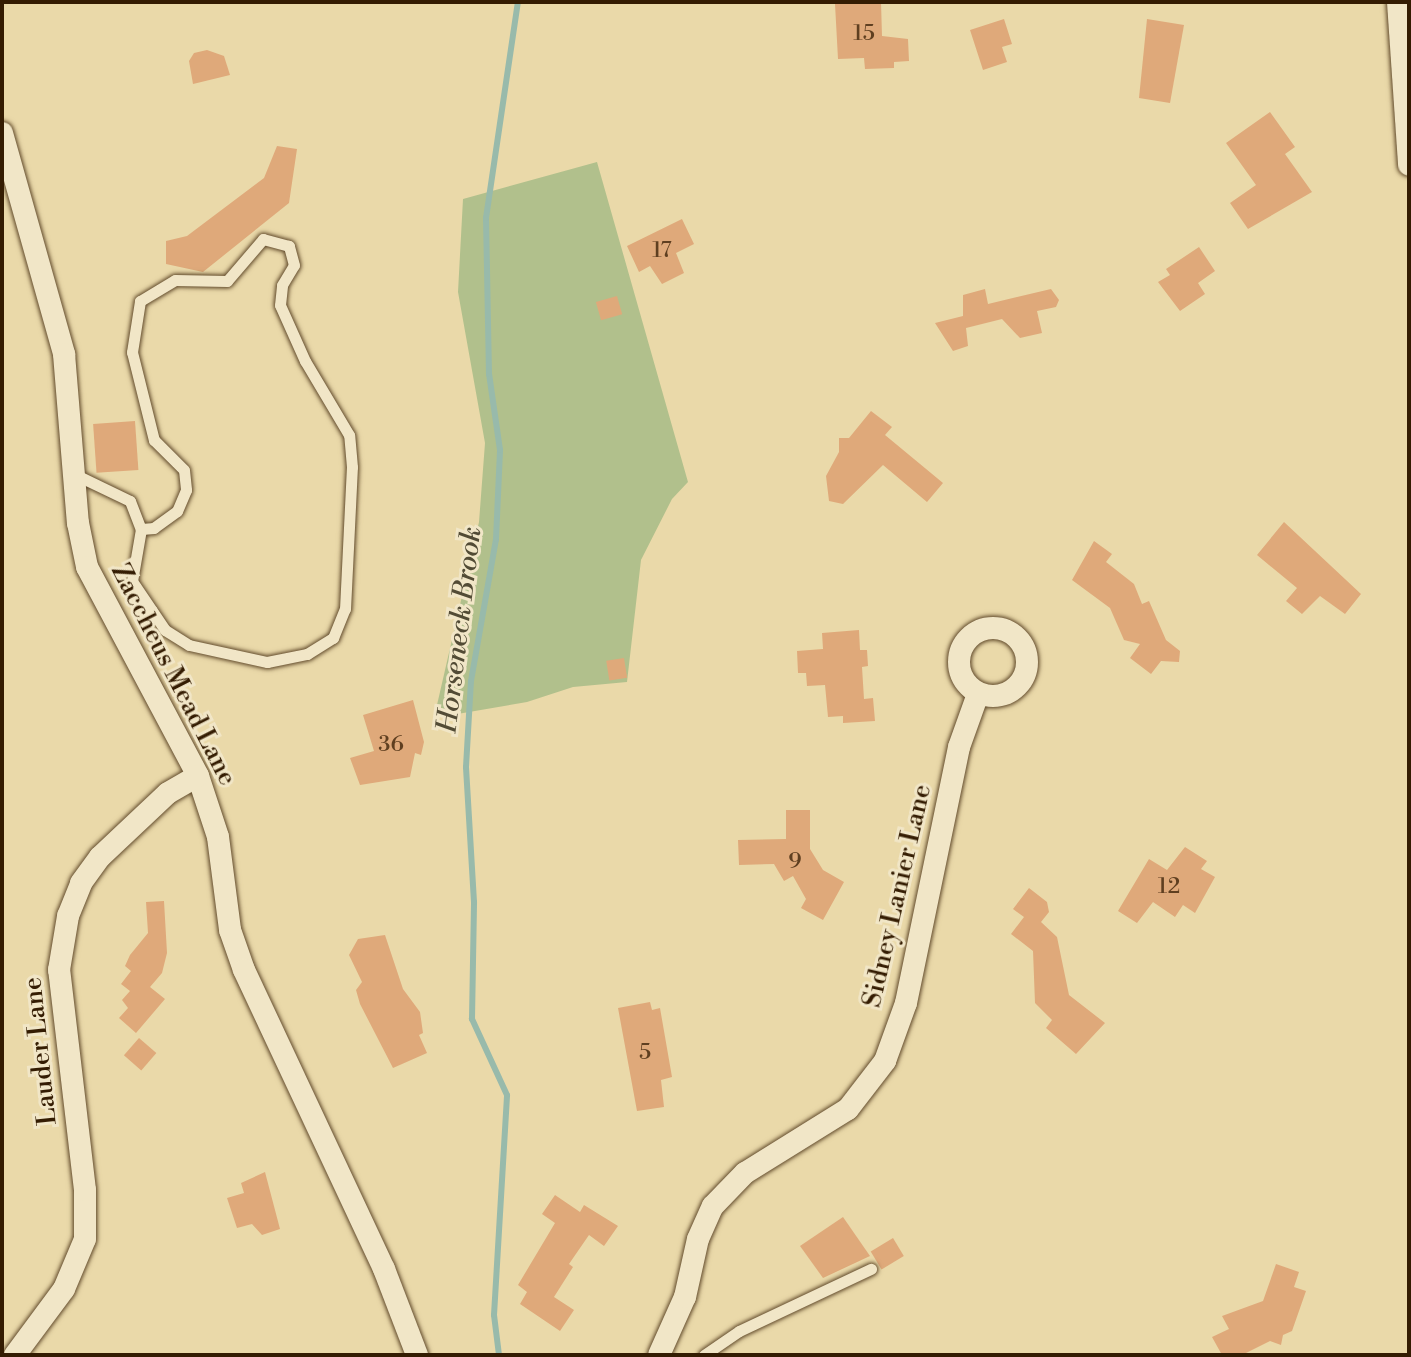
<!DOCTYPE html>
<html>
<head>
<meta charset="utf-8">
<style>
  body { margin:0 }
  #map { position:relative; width:1411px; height:1357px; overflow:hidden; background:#ead9a9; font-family:"Libre Bodoni",serif }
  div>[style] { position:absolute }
  .green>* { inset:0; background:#b1c08c }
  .stream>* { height:6px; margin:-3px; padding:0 3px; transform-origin:3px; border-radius:3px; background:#98baab }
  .building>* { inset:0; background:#dfa97a; transform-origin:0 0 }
  .roads { filter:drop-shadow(0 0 2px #624b2c) drop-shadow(0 0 2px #624b2c) }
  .service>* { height:11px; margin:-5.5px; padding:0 5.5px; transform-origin:5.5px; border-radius:5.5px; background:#f1e6c7 }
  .minor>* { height:22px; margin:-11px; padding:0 11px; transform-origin:11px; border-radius:11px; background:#f1e6c7 }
  .minor>.ring { margin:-11px; padding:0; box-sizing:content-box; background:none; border:22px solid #f1e6c7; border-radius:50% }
  span { translate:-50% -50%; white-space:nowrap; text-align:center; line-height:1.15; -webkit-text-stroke:6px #f1e6c7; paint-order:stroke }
  .number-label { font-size:22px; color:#5f3f20 }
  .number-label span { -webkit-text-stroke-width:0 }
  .street-label { font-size:26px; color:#341c02 }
  .water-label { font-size:28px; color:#524b35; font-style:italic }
  .frame { position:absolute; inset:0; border:4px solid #341c02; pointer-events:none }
</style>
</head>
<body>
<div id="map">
  <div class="green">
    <div style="clip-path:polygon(597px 162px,688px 482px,672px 499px,641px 560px,627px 682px,573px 687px,527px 702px,434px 718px,479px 522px,485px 443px,458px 292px,463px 199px)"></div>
  </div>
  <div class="stream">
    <div style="left:499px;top:1355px;width:40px;rotate:-97.1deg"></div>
    <div style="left:494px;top:1315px;width:220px;rotate:-86.6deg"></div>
    <div style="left:507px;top:1095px;width:84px;rotate:-114.7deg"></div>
    <div style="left:472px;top:1019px;width:117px;rotate:-89deg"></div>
    <div style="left:474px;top:902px;width:135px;rotate:-93.4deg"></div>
    <div style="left:466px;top:767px;width:86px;rotate:-86.7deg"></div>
    <div style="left:471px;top:681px;width:144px;rotate:-80deg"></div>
    <div style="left:496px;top:539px;width:89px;rotate:-87.4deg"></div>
    <div style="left:500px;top:450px;width:77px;rotate:-98.2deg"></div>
    <div style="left:489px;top:374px;width:156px;rotate:-91.1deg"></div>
    <div style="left:486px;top:218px;width:218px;rotate:-81.6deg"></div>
  </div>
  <div class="building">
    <div style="clip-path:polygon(881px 2px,882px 36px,908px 39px,909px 61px,894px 62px,894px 68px,865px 69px,864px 58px,838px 59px,835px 4px)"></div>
    <div style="clip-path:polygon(1004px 19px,1012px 44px,1002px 47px,1007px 62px,983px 70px,970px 30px)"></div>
    <div style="clip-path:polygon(1147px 19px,1184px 25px,1170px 103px,1139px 98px)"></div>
    <div style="clip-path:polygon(207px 50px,224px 56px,230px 75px,193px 84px,189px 61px,194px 53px)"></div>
    <div style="clip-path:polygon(1270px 112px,1295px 147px,1285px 154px,1312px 192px,1248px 229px,1230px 203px,1256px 185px,1226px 143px)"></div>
    <div style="clip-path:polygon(277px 146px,297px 149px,289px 203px,203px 272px,166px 264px,166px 241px,187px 236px,264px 178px)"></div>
    <div style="clip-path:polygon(682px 219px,694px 244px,676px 253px,684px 273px,662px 284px,650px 266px,639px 272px,627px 246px)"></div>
    <div style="clip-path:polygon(1199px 247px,1215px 271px,1198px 283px,1205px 294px,1180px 311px,1158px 282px,1170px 275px,1166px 269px)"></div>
    <div style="clip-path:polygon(985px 289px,988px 304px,1051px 289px,1059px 300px,1056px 307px,1037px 311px,1042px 333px,1020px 338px,1002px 319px,966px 328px,968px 346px,953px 351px,935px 323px,963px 316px,963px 295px)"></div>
    <div style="left:617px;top:296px;width:19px;height:22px;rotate:74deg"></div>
    <div style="clip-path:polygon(871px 411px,892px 427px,885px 435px,943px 483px,927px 502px,883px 465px,843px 504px,829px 501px,826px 476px,839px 452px,839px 438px,849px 438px)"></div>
    <div style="left:135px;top:421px;width:49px;height:42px;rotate:86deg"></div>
    <div style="clip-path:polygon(1284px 522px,1361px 594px,1345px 614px,1320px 596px,1302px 614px,1286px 601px,1297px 588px,1257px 555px)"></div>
    <div style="clip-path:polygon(1094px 541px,1112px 554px,1106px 562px,1134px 584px,1142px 604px,1149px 601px,1166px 640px,1180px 651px,1179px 662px,1161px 661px,1151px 674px,1130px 658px,1140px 644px,1124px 640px,1110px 608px,1072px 580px)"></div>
    <div style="clip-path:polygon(859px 630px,860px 650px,867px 650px,868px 666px,862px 667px,864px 699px,873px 698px,875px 721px,843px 723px,843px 716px,828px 717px,825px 685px,807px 686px,806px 673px,798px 673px,797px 651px,823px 649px,822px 633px)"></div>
    <div style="left:624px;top:658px;width:20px;height:18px;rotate:81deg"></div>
    <div style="clip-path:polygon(413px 700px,424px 742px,421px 755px,415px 753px,410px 777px,360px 785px,350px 758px,374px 751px,363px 715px)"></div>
    <div style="clip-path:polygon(786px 810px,810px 810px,810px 849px,823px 870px,844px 882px,823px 920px,801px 908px,806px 899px,793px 876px,784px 881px,774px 864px,739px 865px,738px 840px,786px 839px)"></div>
    <div style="clip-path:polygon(1185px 847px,1207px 861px,1201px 869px,1215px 877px,1195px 913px,1183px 905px,1175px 917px,1153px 902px,1137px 923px,1118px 911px,1149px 859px,1167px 870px)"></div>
    <div style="clip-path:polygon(1029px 888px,1047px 902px,1049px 912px,1041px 922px,1057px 937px,1069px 995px,1105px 1023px,1076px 1054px,1046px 1028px,1052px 1020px,1035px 1003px,1033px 951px,1011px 934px,1024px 917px,1013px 909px)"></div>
    <div style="clip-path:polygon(164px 901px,167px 953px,162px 973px,150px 987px,165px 999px,136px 1033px,119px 1018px,128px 1008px,122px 1000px,130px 991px,121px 984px,131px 971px,125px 966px,130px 955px,148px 933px,146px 902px)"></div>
    <div style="clip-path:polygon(385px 935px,403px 989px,420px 1012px,423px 1033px,419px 1035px,427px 1053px,393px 1068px,360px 1004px,356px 990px,362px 982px,349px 955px,358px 939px)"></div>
    <div style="clip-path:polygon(650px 1002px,652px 1010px,660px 1008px,672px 1077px,661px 1080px,664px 1107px,637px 1111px,618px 1008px)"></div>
    <div style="left:139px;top:1038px;width:23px;height:23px;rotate:41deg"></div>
    <div style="clip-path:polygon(265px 1172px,280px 1229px,262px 1235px,252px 1224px,237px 1228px,227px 1198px,244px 1193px,241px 1183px)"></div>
    <div style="clip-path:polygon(555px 1195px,580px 1212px,584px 1205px,618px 1226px,604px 1246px,589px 1235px,569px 1264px,573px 1267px,554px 1297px,574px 1310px,560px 1331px,520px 1304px,527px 1292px,518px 1285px,555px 1223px,542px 1214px)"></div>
    <div style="clip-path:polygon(843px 1217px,870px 1256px,823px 1278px,800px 1246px)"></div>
    <div style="left:893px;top:1238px;width:21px;height:26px;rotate:59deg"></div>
    <div style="clip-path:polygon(1276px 1264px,1299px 1272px,1294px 1287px,1306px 1291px,1292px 1331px,1283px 1335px,1281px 1345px,1270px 1341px,1242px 1355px,1222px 1355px,1212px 1337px,1229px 1329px,1222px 1316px,1263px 1301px)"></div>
  </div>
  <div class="roads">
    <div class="service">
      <div style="left:74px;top:474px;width:62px;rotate:25.7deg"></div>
      <div style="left:130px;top:501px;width:30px;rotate:69deg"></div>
      <div style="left:141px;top:529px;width:53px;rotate:99.8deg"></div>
      <div style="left:132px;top:581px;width:59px;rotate:56deg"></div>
      <div style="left:165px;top:630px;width:28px;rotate:32deg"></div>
      <div style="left:189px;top:645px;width:80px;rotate:12.3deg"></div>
      <div style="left:267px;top:662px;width:41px;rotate:-11.3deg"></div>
      <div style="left:307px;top:654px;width:31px;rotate:-32deg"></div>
      <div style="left:333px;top:638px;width:31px;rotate:-68deg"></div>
      <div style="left:345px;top:609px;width:142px;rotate:-87.2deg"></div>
      <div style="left:352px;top:467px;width:32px;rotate:-95deg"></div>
      <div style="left:349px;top:435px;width:86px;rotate:-120.7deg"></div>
      <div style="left:305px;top:361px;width:61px;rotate:-114.1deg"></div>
      <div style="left:280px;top:305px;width:20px;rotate:-84deg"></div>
      <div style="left:282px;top:285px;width:23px;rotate:-59deg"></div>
      <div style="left:294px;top:265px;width:20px;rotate:-105deg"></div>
      <div style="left:289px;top:246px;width:27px;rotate:-165deg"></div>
      <div style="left:263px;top:239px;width:55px;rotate:130.6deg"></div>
      <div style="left:227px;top:281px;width:52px;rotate:-178.9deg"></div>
      <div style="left:175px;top:280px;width:41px;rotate:149deg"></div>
      <div style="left:140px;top:301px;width:52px;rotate:98.9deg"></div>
      <div style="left:132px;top:352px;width:91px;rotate:76deg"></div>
      <div style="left:154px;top:440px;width:42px;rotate:45deg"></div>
      <div style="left:184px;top:470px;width:20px;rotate:84deg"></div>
      <div style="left:186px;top:490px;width:23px;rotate:113deg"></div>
      <div style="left:177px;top:511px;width:29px;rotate:144deg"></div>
      <div style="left:154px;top:528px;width:13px;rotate:176deg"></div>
      <div style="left:704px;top:1355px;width:42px;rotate:-34.4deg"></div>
      <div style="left:739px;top:1331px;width:146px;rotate:-25.2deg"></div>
    </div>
    <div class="minor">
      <div style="left:1398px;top:2px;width:163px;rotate:86.1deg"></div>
      <div style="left:2px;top:133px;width:230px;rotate:74.3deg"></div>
      <div style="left:64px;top:354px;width:170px;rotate:85.3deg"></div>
      <div style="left:78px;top:523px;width:45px;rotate:78.4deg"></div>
      <div style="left:87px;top:567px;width:237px;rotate:62deg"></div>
      <div style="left:198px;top:776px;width:64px;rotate:71.8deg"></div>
      <div style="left:218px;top:837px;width:94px;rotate:82.6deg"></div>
      <div style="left:230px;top:930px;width:42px;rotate:70.7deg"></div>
      <div style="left:244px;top:970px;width:330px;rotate:64.9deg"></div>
      <div style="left:384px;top:1269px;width:92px;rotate:69deg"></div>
      <div class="ring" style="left:959px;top:628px;width:46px;height:46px"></div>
      <div style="left:15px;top:1355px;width:82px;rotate:-53.4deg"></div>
      <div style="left:64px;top:1289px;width:54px;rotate:-67.2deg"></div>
      <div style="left:85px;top:1239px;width:49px;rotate:-90deg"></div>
      <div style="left:85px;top:1190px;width:222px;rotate:-96.7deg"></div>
      <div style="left:59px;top:970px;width:55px;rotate:-80.5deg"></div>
      <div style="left:68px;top:916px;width:35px;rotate:-68deg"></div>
      <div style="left:81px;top:883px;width:32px;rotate:-54deg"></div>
      <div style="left:100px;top:857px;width:93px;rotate:-43.3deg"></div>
      <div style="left:168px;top:793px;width:34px;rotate:-30deg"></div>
      <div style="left:659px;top:1355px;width:64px;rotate:-65.9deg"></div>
      <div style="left:685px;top:1297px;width:59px;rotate:-77.4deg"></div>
      <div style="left:698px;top:1239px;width:36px;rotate:-66deg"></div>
      <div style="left:713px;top:1206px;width:46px;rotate:-45.9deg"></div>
      <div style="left:745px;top:1173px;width:121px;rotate:-31.9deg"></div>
      <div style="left:848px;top:1109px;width:61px;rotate:-52.4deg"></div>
      <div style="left:885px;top:1061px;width:62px;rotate:-70.1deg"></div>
      <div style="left:906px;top:1003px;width:261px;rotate:-78.3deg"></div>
      <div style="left:959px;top:747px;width:56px;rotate:-70.3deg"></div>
    </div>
  </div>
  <div class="number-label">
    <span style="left:864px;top:34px">15</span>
    <span style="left:662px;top:251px">17</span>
    <span style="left:391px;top:745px">36</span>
    <span style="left:795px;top:862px">9</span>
    <span style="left:1169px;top:887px">12</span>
    <span style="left:645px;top:1053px">5</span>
  </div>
  <div class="street-label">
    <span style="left:173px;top:675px;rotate:63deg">Zaccheus Mead Lane</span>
    <span style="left:898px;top:896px;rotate:-77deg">Sidney Lanier Lane</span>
    <span style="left:41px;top:1051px;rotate:-96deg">Lauder Lane</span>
  </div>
  <div class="water-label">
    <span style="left:460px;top:630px;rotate:-83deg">Horseneck Brook</span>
  </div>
  <div class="frame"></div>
</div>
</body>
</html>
